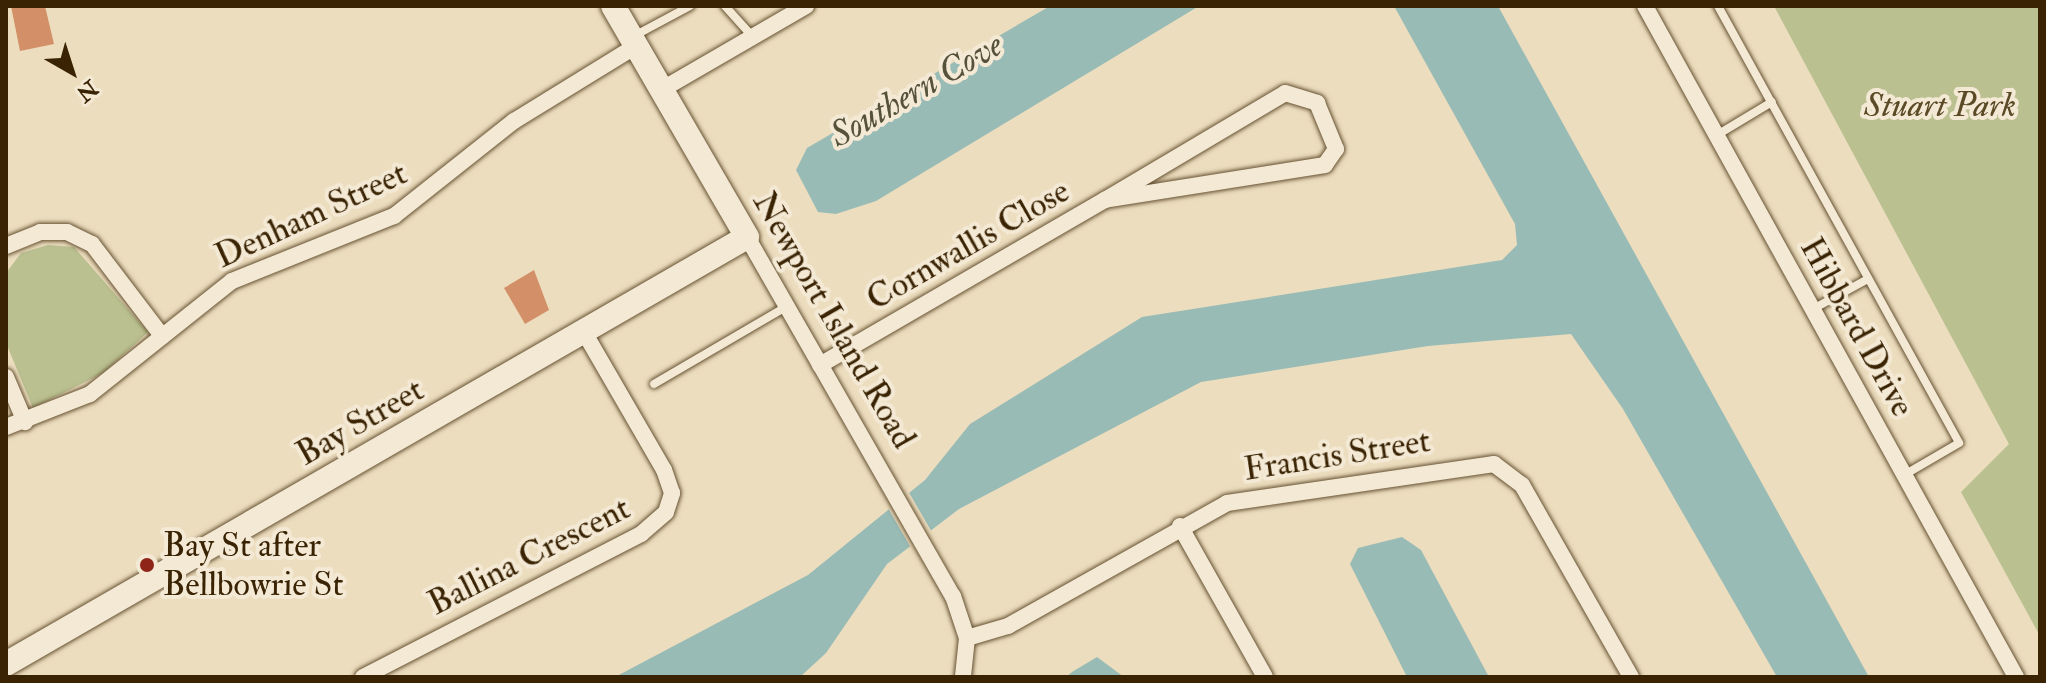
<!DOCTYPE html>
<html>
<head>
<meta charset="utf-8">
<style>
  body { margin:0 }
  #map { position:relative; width:2046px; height:683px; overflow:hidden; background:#ecddbe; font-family:"IM FELL Double Pica",serif }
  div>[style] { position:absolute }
  .green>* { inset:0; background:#bac090 }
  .water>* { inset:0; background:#99bbb6 }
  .pier>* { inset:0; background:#ecddbe; transform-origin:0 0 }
  .building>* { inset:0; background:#d39068 }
  .roads { filter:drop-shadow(0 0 2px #665232) drop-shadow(0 0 2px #665232) }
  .lane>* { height:8px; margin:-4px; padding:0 4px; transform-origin:4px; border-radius:4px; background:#f3e9d5 }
  .street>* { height:16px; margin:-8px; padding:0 8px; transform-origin:8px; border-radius:8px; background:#f3e9d5 }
  .secondary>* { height:24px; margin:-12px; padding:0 12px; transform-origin:12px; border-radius:12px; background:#f3e9d5 }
  .dots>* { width:22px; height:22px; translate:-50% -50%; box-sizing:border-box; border:4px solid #f3e9d5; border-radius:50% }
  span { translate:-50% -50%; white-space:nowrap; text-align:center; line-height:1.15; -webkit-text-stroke:8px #f3e9d5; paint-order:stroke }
  .park-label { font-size:34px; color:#5a4a26; font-style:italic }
  .street-label { font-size:34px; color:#3a2303 }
  .poi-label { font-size:34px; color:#3a2303 }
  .left { translate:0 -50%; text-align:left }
  .water-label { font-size:36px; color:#565139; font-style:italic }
  .frame { position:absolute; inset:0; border:8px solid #3a2303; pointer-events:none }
  .north { position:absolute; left:32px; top:32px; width:80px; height:80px; -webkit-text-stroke:6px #f3e9d5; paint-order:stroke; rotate:141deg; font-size:22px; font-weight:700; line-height:32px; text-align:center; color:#3a2303 }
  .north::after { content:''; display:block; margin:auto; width:28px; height:36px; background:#3a2303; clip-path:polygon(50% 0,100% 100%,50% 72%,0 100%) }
</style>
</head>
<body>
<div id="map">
  <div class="green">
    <div style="clip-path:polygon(1774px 6px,2040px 6px,2040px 636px,1961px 492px,2009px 444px)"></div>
    <div style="clip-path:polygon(48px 245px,74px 247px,148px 332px,103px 373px,33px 408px,6px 343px,6px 273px,21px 253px)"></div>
  </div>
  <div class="water">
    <div style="clip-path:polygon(1050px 6px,1199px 6px,876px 201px,836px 214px,818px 212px,796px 170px,807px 148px)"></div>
    <div style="clip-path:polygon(1394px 6px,1498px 6px,1869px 677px,1777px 677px,1623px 409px,1571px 334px,1428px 346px,1201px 382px,959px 509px,887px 564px,826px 653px,800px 677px,615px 677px,808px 575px,925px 480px,970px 424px,1142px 317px,1502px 260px,1517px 245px,1515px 224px)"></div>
    <div style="clip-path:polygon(1402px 537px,1421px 550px,1489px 677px,1407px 677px,1350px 564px,1358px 548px)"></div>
    <div style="clip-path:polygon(1097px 657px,1124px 677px,1066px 677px,1072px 672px)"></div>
  </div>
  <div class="pier">
    <div style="left:907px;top:489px;width:52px;height:26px;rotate:60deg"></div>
  </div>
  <div class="building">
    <div style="clip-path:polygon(11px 6px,45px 6px,54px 44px,20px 51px)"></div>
    <div style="clip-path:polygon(534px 270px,549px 310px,525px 324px,504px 288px)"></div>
  </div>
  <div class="roads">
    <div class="lane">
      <div style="left:725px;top:6px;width:40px;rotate:48deg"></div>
      <div style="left:1718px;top:6px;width:499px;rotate:61.1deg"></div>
      <div style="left:1959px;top:443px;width:64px;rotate:149.8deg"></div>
      <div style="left:634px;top:36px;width:64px;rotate:-28.2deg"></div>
      <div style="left:1717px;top:135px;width:64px;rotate:-31deg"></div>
      <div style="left:1813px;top:309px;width:63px;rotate:-28.6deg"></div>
      <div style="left:654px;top:384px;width:153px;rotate:-30.3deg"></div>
    </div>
    <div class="street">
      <div style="left:1645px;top:6px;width:767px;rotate:61.06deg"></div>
      <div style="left:661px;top:90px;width:168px;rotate:-30.1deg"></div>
      <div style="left:1285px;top:93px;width:34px;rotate:17deg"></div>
      <div style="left:1317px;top:103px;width:50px;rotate:67.6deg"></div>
      <div style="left:1336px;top:149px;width:19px;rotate:125deg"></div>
      <div style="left:1325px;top:165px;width:223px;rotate:171deg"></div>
      <div style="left:1105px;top:200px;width:209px;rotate:-30.7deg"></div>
      <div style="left:747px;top:237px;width:414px;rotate:60.2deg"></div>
      <div style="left:953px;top:596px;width:44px;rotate:71.6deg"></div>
      <div style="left:967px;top:638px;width:39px;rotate:96deg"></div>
      <div style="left:6px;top:246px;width:37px;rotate:-22deg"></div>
      <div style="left:40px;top:232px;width:27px"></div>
      <div style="left:67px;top:232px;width:28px;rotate:26deg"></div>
      <div style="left:92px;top:244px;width:116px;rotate:52.7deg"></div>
      <div style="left:820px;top:365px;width:329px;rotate:-30.1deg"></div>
      <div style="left:6px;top:377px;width:49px;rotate:67.1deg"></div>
      <div style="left:6px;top:427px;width:90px;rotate:-21.4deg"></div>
      <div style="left:90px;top:394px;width:181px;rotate:-38.5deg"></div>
      <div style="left:232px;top:281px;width:175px;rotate:-21.9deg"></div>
      <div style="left:394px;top:216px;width:153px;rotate:-38.4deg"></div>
      <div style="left:514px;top:121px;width:143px;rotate:-31.6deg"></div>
      <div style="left:1180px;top:526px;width:173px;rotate:60.6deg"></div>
      <div style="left:967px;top:638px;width:43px;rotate:-16.3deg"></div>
      <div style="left:1008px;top:626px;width:251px;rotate:-29.3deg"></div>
      <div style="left:1227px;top:503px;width:270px;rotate:-8.3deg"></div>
      <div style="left:1494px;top:464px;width:35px;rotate:37deg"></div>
      <div style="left:1522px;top:485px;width:221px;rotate:60.4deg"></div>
      <div style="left:363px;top:677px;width:313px;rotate:-27.2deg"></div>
      <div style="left:641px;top:534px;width:33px;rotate:-41deg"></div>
      <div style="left:666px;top:512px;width:20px;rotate:-72deg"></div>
      <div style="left:672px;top:493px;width:24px;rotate:-109deg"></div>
      <div style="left:664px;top:470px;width:160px;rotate:-120.1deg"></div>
    </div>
    <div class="secondary">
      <div style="left:6px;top:664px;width:855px;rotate:-29.95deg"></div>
      <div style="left:747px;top:237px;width:267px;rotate:-120.1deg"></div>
    </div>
  </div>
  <div class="dots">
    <div style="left:147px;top:565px;background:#8f2418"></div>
  </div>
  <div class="park-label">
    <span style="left:1940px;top:106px">Stuart Park</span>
  </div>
  <div class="street-label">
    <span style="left:311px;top:215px;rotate:-25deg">Denham Street</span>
    <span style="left:968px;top:245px;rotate:-30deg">Cornwallis Close</span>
    <span style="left:834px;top:320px;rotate:60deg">Newport Island Road</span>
    <span style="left:1857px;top:327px;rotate:61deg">Hibbard Drive</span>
    <span style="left:360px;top:422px;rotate:-30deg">Bay Street</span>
    <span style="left:1337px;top:455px;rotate:-9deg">Francis Street</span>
    <span style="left:529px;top:556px;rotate:-27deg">Ballina Crescent</span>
  </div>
  <div class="poi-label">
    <span class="left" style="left:163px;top:565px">Bay St after<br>Bellbowrie St</span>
  </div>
  <div class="water-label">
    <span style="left:916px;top:90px;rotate:-30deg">Southern Cove</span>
  </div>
  <div class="frame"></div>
  <div class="north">N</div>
</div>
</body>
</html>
